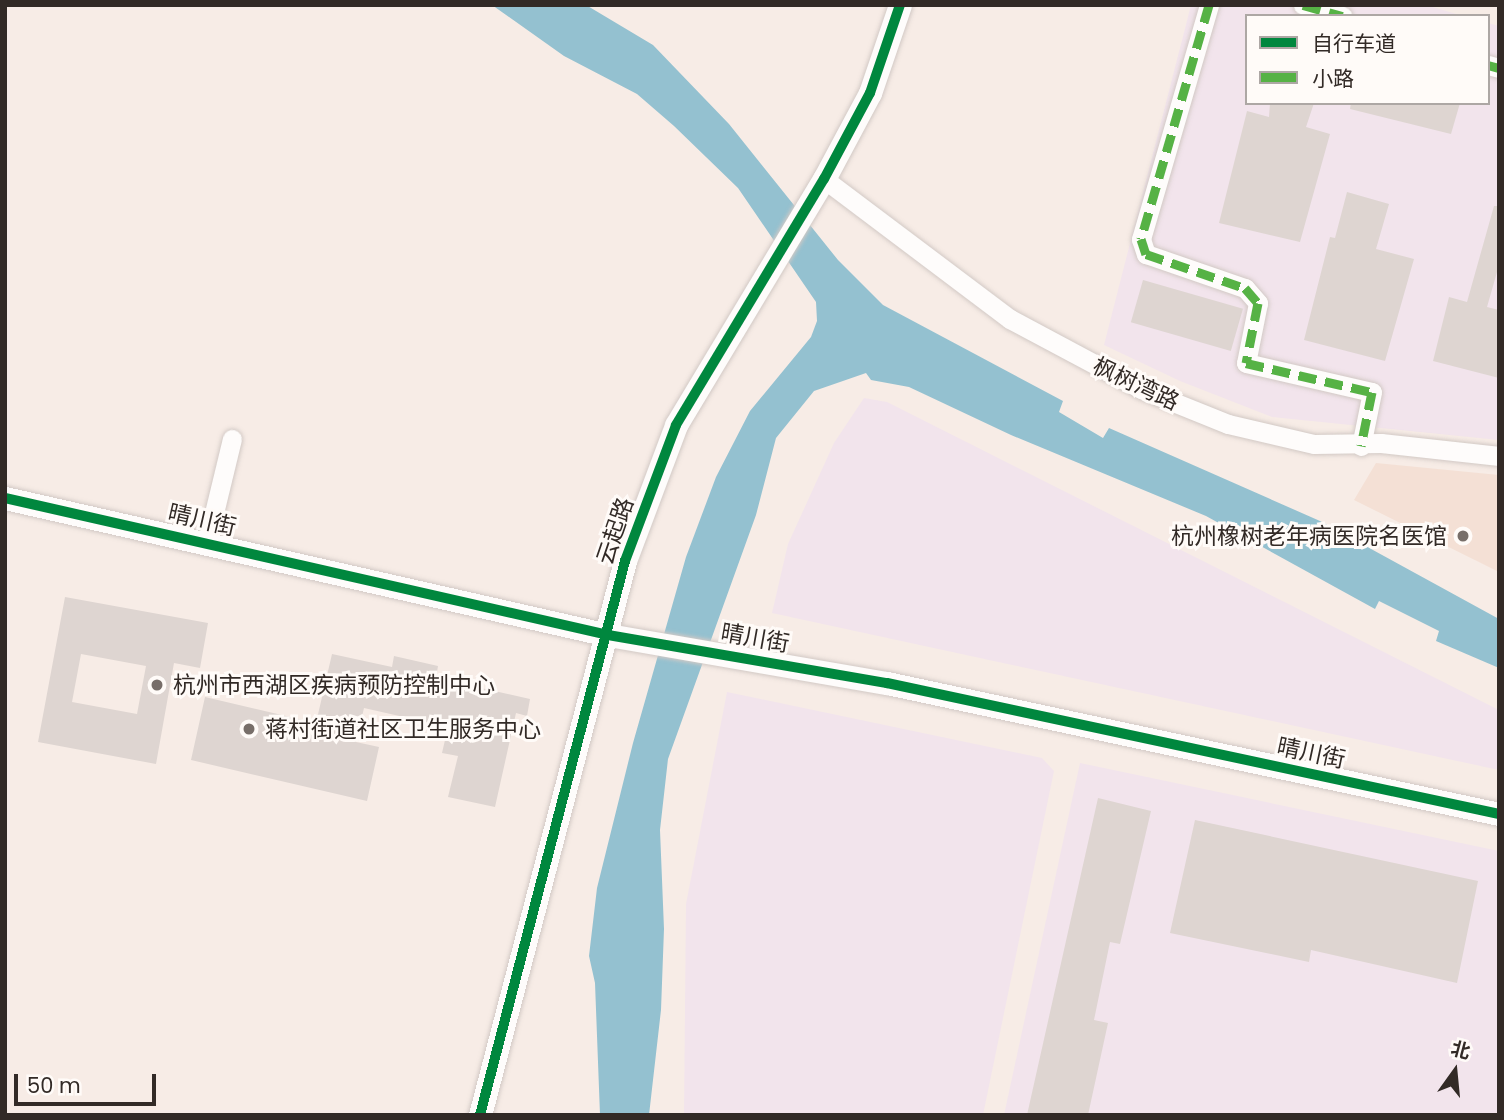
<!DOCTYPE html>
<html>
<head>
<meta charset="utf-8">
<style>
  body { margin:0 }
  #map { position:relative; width:1504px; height:1120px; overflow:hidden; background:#f7ece6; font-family:Poppins,"Noto Sans SC",sans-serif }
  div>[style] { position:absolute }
  .commercial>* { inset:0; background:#f2e4ec }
  .built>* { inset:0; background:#f4e0d5 }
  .water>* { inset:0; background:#94c1d0 }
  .building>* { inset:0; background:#ded5d1; transform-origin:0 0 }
  .roads { filter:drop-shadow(0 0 2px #d2c9c5) drop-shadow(0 0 2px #d2c9c5) }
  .minor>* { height:19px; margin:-9.5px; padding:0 9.5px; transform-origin:9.5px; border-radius:9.5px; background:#fefcfb }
  .tertiary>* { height:23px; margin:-11.5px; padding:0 11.5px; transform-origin:11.5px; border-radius:11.5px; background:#fefcfb }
  .quiet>* { height:9px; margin-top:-4.5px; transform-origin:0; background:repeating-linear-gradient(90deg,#56b245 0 18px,transparent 0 27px) }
  .cycleway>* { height:10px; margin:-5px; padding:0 5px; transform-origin:5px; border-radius:5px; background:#00873e }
  .dots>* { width:19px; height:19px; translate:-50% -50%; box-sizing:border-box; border:4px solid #fffbf8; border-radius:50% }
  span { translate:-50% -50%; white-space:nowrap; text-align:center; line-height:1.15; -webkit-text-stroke:6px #fffbf8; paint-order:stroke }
  .street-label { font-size:23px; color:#322a26 }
  .poi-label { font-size:23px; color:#322a26 }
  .right { translate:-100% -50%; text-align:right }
  .left { translate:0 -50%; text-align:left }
  .frame { position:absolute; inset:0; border:7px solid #322a26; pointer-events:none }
  .legend { position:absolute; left:1245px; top:14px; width:245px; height:91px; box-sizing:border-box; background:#fffbf8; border:2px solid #ada7a4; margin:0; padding:9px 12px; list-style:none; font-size:21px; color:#322a26 }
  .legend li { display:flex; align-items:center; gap:14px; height:35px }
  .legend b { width:35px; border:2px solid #ada7a4 }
  .north { position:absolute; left:1420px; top:1036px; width:70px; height:70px; -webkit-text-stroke:5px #fffbf8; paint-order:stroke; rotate:15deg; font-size:19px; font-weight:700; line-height:28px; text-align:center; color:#322a26 }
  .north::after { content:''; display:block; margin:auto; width:24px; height:32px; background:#322a26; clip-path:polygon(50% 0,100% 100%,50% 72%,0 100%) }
  .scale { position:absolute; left:14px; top:1074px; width:142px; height:32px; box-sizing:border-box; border:4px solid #322a26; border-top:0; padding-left:9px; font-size:21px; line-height:24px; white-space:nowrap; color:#322a26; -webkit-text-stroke:5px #fffbf8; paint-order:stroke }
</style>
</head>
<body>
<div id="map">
  <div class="commercial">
    <div style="clip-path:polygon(1191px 5px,1426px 5px,1463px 16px,1247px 16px,1247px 103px,1488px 103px,1488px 23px,1499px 26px,1499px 440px,1272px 417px,1180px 381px,1104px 345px)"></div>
    <div style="clip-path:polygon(864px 398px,887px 402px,1499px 710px,1499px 770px,772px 613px,788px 544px,834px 443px)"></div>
    <div style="clip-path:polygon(727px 692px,1042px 758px,1054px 771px,983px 1115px,684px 1115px,686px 904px)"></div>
    <div style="clip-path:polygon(1080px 763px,1499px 851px,1499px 1115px,1004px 1115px)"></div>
  </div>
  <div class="built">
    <div style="clip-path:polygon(1376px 463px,1499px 475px,1499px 572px,1354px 500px)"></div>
  </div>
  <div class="water">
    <div style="clip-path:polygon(492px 5px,586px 5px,653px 45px,729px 124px,838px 260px,883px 305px,1063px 401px,1059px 412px,1103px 438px,1109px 428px,1320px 521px,1499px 619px,1499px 668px,1436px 641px,1439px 631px,1379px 601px,1375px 609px,1206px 516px,1011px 435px,909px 387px,871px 380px,866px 373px,814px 391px,776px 438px,756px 515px,668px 759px,660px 830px,664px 929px,661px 1010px,649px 1115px,600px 1115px,595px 983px,589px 956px,597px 888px,633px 743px,686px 557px,716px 477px,750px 411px,811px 337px,817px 321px,816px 302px,738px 188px,674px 126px,637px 94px,564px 56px)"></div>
  </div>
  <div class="building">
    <div style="clip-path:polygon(1270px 103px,1314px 103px,1306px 127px,1330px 134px,1300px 242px,1219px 223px,1247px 111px,1269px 117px)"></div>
    <div style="clip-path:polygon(1351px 103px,1460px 103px,1451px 134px,1350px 109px)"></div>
    <div style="clip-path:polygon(1347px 192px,1389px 204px,1376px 249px,1414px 259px,1385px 361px,1304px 340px,1330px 237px,1335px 238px)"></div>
    <div style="clip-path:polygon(1494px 206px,1499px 206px,1499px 265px,1487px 307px,1499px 310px,1499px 378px,1433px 361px,1449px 297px,1467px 302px)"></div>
    <div style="left:1143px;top:280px;width:104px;height:44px;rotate:16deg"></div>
    <div style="clip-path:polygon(evenodd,65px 597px,208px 623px,200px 668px,174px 663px,156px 764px,38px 742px,65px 597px,81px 654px,146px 666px,137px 714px,72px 702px,81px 654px)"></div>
    <div style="clip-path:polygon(332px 654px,392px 667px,394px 656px,438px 666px,436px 678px,530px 699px,527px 716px,516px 713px,495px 807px,448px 797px,458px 756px,442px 753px,448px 727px,364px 708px,356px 742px,379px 747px,367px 801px,191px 760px,205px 697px,316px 723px)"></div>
    <div style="clip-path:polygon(1098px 798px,1151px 811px,1120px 944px,1110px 942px,1094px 1020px,1108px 1023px,1088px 1115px,1027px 1115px)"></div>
    <div style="clip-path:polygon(1195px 820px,1478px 881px,1457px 983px,1311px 950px,1309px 962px,1170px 933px)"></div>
  </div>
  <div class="roads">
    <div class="minor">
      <div style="left:1209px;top:5px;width:244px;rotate:106.2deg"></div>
      <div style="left:1141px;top:239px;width:16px;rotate:72deg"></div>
      <div style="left:1146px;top:254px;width:105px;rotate:19deg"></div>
      <div style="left:1245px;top:288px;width:20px;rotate:49deg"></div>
      <div style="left:1258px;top:303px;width:61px;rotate:101.3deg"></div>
      <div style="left:1246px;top:363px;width:129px;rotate:13deg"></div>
      <div style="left:1372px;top:392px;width:55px;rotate:101.5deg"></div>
      <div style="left:1303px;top:5px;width:41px;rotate:15.8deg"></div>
      <div style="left:1488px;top:65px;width:11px;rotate:15deg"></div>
      <div style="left:824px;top:179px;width:233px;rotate:37deg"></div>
      <div style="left:1010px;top:319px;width:149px;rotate:28.1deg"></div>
      <div style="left:1141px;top:389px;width:94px;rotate:21.9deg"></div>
      <div style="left:1228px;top:424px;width:88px;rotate:13.1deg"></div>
      <div style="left:1314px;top:444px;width:67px;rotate:-0.9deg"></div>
      <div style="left:1381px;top:443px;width:119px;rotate:6.3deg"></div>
      <div style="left:207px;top:542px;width:106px;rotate:-76.4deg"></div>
    </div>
    <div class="tertiary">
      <div style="left:5px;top:498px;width:618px;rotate:12.8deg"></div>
      <div style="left:608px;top:635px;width:283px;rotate:9.8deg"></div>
      <div style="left:887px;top:683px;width:626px;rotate:12.08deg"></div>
      <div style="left:480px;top:1115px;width:573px;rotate:-75.33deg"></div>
      <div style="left:625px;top:561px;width:145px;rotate:-69.4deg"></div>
      <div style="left:676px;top:425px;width:287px;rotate:-59deg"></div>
      <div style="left:824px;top:179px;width:98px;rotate:-61.9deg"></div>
      <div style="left:870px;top:93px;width:93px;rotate:-71.2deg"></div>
    </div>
  </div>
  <div class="quiet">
    <div style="left:1209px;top:5px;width:244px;rotate:106.2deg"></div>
    <div style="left:1141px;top:239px;width:16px;rotate:72deg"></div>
    <div style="left:1146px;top:254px;width:105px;rotate:19deg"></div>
    <div style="left:1245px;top:288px;width:20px;rotate:49deg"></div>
    <div style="left:1258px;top:303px;width:61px;rotate:101.3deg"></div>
    <div style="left:1246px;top:363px;width:129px;rotate:13deg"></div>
    <div style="left:1372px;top:392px;width:55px;rotate:101.5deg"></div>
    <div style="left:1303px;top:5px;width:41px;rotate:15.8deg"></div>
    <div style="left:1488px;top:65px;width:11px;rotate:15deg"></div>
  </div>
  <div class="cycleway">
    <div style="left:5px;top:498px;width:618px;rotate:12.8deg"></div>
    <div style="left:608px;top:635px;width:283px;rotate:9.8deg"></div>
    <div style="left:887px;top:683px;width:626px;rotate:12.08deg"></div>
    <div style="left:480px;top:1115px;width:573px;rotate:-75.33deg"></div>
    <div style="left:625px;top:561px;width:145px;rotate:-69.4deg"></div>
    <div style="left:676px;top:425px;width:287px;rotate:-59deg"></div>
    <div style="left:824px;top:179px;width:98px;rotate:-61.9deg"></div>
    <div style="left:870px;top:93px;width:93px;rotate:-71.2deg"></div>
  </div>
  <div class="dots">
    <div style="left:1463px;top:536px;background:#776e69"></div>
    <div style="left:157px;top:685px;background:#776e69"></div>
    <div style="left:249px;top:729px;background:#776e69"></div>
  </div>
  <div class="street-label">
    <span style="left:1136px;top:384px;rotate:25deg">枫树湾路</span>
    <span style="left:202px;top:520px;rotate:13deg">晴川街</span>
    <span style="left:615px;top:531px;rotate:-71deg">云起路</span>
    <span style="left:755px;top:638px;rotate:10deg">晴川街</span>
    <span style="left:1311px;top:753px;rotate:12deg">晴川街</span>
  </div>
  <div class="poi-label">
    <span class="right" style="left:1447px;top:536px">杭州橡树老年病医院名医馆</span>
    <span class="left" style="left:173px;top:685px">杭州市西湖区疾病预防控制中心</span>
    <span class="left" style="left:265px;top:729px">蒋村街道社区卫生服务中心</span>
  </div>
  <div class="frame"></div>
  <ul class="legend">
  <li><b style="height:9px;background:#00873e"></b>自行车道</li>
  <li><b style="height:9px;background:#56b245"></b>小路</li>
  </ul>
  <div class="north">北</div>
  <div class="scale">50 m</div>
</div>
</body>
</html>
